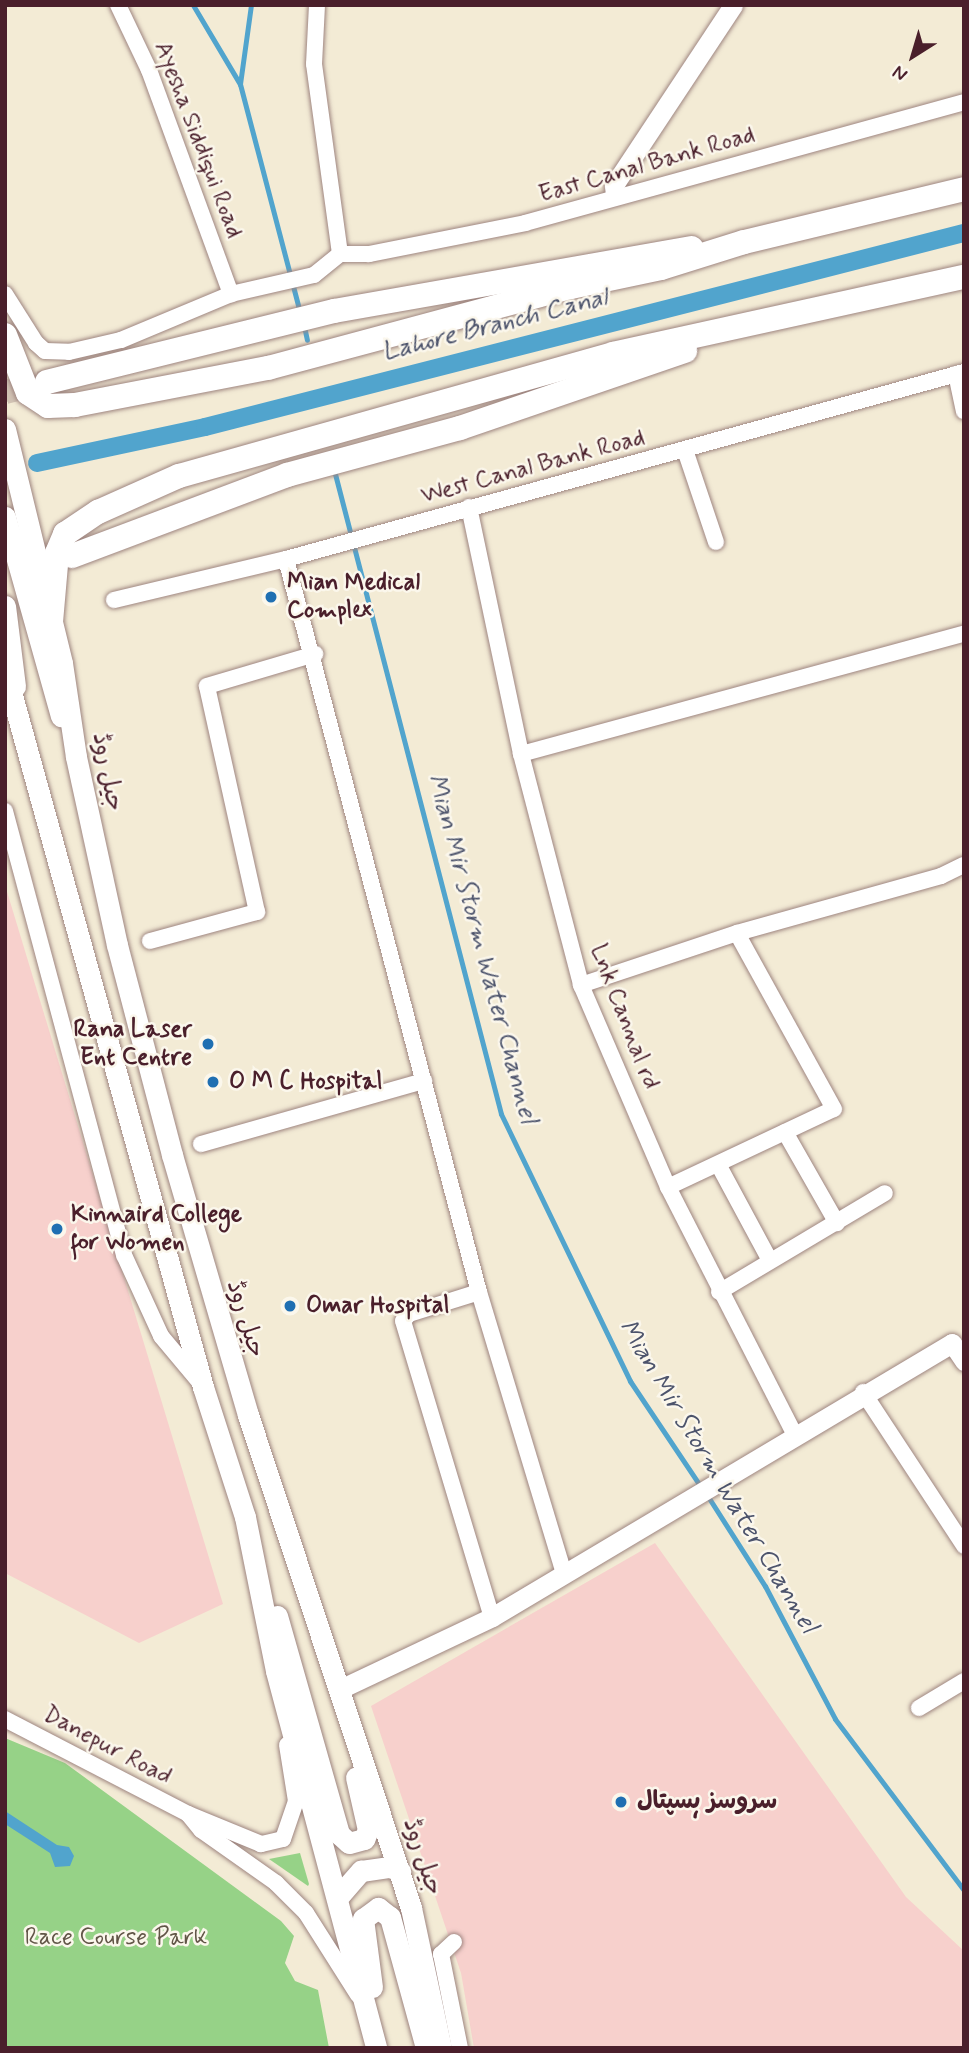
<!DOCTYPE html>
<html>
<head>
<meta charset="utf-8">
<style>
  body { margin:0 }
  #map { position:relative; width:969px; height:2053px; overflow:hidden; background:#f3ebd5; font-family:Mynerve,"Playpen Sans Arabic",sans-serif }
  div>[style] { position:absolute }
  .built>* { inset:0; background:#f7d0cc }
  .green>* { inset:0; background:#96d287 }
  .water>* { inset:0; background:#51a4cd }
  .stream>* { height:5px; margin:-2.5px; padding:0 2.5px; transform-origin:2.5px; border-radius:2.5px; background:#51a4cd }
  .canal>* { height:18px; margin:-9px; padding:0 9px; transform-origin:9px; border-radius:9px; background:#51a4cd }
  .trunk-tunnel>* { height:24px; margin-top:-12px; transform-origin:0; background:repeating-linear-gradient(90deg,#d1c2b3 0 24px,transparent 0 36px) }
  .roads { filter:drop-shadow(0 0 2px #9e8580) drop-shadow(0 0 2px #9e8580) }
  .minor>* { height:16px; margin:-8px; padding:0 8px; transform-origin:8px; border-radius:8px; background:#fff }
  .tertiary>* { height:19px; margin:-9.5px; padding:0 9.5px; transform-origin:9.5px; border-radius:9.5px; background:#fff }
  .secondary>* { height:21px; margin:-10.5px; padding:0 10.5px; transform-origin:10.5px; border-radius:10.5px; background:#fff }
  .trunk>* { height:24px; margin:-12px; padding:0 12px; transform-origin:12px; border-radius:12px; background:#fff }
  .dots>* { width:19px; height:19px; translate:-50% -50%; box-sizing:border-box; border:4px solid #fbf7ec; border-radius:50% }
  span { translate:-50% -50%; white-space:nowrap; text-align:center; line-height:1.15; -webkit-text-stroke:5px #fbf7ec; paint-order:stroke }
  .street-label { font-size:24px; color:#4a1f2b }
  .poi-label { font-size:24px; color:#4a1f2b; font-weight:700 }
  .left { translate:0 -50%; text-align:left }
  .right { translate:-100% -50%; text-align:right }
  .park-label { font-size:24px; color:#615547 }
  .water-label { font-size:26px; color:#4d546c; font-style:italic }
  .frame { position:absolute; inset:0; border:7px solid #4a1f2b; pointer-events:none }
  .north { position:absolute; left:878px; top:21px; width:70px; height:70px; -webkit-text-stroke:5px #fbf7ec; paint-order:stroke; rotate:217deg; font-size:19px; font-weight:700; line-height:28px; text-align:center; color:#4a1f2b }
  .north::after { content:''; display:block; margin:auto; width:24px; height:32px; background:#4a1f2b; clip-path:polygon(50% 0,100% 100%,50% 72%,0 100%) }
</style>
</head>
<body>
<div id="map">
  <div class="built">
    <div style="clip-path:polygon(5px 885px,223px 1604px,139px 1643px,5px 1573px)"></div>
    <div style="clip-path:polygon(655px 1543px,906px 1897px,964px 1951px,964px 2048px,474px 2048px,461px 1973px,371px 1706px)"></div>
  </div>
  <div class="green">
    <div style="clip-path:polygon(5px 1738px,65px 1763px,281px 1921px,294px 1936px,285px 1963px,295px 1981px,318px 1990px,329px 2048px,5px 2048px)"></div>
    <div style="clip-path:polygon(300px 1853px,309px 1884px,308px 1886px,269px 1859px)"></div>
  </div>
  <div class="water">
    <div style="clip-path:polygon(5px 1811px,57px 1845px,69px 1847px,74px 1856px,70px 1866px,55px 1867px,50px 1853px,5px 1824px)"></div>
  </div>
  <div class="stream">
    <div style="left:193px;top:5px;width:92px;rotate:59.3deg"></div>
    <div style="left:240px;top:84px;width:237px;rotate:75.3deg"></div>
    <div style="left:240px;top:84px;width:80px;rotate:-82.1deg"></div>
    <div style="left:304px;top:326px;width:14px;rotate:78deg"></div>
    <div style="left:334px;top:470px;width:665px;rotate:75.46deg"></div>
    <div style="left:501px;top:1114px;width:297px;rotate:64.2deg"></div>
    <div style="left:630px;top:1381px;width:128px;rotate:56.2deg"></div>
    <div style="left:707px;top:1495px;width:108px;rotate:57.5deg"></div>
    <div style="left:765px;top:1586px;width:150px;rotate:62.2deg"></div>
    <div style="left:835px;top:1719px;width:214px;rotate:53deg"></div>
  </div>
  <div class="canal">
    <div style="left:37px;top:463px;width:172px;rotate:-12.1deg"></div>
    <div style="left:205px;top:427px;width:783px;rotate:-14.34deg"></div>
  </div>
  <div class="trunk-tunnel">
    <div style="left:5px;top:392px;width:41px;rotate:-14deg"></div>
  </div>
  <div class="roads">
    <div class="minor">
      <div style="left:118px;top:5px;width:72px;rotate:64.5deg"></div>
      <div style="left:149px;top:70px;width:239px;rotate:69.9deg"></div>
      <div style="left:317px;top:5px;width:59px;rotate:92.9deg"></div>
      <div style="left:314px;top:64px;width:192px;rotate:82.2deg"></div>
      <div style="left:340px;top:254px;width:29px"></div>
      <div style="left:369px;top:254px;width:159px;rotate:-11.2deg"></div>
      <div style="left:525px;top:223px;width:455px;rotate:-15.4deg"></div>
      <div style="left:5px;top:294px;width:58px;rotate:57.7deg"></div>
      <div style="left:36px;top:343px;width:12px;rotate:42deg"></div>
      <div style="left:45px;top:351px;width:24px;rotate:2deg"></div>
      <div style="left:69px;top:352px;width:53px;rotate:-13deg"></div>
      <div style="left:121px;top:340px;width:119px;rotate:-22.7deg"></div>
      <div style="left:231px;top:294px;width:85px;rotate:-12.9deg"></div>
      <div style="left:314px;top:275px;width:33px;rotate:-39deg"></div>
      <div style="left:956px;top:374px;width:38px;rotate:78deg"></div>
      <div style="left:685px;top:450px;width:97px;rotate:71.4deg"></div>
      <div style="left:469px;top:507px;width:252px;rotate:78.1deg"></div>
      <div style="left:521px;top:754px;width:239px;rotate:75.4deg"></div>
      <div style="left:581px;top:985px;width:220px;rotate:66.7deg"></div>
      <div style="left:668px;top:1187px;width:276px;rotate:62.9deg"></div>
      <div style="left:286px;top:559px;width:758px;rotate:75.25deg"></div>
      <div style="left:479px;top:1292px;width:294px;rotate:73.2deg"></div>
      <div style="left:114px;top:600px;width:177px;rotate:-13.4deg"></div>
      <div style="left:286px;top:559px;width:703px;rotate:-15.42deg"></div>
      <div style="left:521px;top:754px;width:459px;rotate:-15.2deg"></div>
      <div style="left:5px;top:811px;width:460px;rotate:75deg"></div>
      <div style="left:124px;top:1255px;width:89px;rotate:65.4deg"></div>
      <div style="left:161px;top:1336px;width:64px;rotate:50.1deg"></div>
      <div style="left:150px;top:941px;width:111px;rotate:-15.2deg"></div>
      <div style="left:257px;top:912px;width:231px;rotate:-102.5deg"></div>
      <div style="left:207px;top:686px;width:113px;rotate:-16.5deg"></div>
      <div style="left:581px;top:985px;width:164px;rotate:-18.4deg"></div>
      <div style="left:737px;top:933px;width:212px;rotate:-15.6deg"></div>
      <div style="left:941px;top:876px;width:25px;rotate:-26deg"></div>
      <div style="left:785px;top:1132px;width:105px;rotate:60.3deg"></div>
      <div style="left:201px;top:1144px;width:232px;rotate:-15.8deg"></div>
      <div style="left:719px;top:1166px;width:106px;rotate:61.7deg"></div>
      <div style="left:668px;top:1187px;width:183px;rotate:-25.2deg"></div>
      <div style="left:834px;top:1109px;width:201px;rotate:-118.9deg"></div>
      <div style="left:479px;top:1292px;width:73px;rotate:162.6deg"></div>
      <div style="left:409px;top:1314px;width:9px;rotate:131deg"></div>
      <div style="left:403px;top:1321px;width:309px;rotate:73.3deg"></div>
      <div style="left:719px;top:1292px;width:193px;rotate:-30.8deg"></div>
      <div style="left:863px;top:1392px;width:184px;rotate:56.7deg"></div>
      <div style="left:919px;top:1708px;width:52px;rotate:-31deg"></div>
      <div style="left:5px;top:1719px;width:206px;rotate:27.4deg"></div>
      <div style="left:287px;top:1745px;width:57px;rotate:80.9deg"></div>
      <div style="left:296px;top:1801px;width:40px;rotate:108.9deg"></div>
      <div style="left:283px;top:1839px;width:23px;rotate:167deg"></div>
      <div style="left:261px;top:1844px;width:79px;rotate:-157.7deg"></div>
      <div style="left:188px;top:1814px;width:21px;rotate:51deg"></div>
      <div style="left:201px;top:1830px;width:92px;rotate:35.2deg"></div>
      <div style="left:276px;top:1883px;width:42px;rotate:45deg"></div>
      <div style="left:306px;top:1913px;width:97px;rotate:57.6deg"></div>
      <div style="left:454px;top:1942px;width:18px;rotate:137deg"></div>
      <div style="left:441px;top:1954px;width:96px;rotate:78.6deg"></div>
    </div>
    <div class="tertiary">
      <div style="left:615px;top:195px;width:10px;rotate:-96deg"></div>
      <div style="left:614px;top:185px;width:216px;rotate:-56.5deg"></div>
      <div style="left:340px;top:1689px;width:168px;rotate:-25.3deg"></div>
      <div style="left:492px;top:1617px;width:535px;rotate:-30.78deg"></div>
      <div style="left:952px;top:1343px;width:22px;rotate:56deg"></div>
    </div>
    <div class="secondary">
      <div style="left:5px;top:429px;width:241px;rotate:76.3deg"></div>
      <div style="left:62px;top:663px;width:95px;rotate:81.5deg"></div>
      <div style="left:76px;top:757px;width:192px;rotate:77.7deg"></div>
      <div style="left:117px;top:945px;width:217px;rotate:75.3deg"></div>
      <div style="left:172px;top:1155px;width:271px;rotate:73.7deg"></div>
      <div style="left:248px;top:1415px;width:519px;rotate:71.7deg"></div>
      <div style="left:411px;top:1908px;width:143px;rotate:77.9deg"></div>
      <div style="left:5px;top:517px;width:207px;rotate:74.3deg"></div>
      <div style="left:5px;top:606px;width:81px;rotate:82.9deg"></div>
      <div style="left:5px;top:670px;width:744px;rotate:74.56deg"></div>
      <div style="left:203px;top:1387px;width:137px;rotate:72.1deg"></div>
      <div style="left:245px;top:1517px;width:157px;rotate:78.6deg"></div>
      <div style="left:276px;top:1671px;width:390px;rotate:75.1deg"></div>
      <div style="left:277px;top:1616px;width:227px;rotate:74.1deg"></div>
      <div style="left:339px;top:1834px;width:13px;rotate:42deg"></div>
      <div style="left:349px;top:1843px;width:16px;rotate:-15deg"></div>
      <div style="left:364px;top:1839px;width:10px;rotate:-66deg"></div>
      <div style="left:368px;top:1830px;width:54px;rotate:-102.8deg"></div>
      <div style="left:338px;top:1897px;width:35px;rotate:-49deg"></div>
      <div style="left:361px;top:1871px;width:29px;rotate:-8deg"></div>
      <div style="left:390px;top:1867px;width:11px;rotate:22deg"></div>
      <div style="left:372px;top:1987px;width:69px;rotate:-97.5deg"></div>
      <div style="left:363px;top:1919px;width:19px;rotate:-36deg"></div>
      <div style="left:378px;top:1908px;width:15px;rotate:37deg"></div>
      <div style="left:390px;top:1917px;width:136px;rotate:74.6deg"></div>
    </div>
    <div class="trunk">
      <div style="left:5px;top:335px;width:62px;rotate:68.4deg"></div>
      <div style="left:28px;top:393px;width:24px;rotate:33deg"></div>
      <div style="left:48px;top:406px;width:27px;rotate:-2deg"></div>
      <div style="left:75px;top:405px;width:197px;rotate:-10.9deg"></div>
      <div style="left:268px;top:368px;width:314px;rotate:-15deg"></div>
      <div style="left:571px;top:287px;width:92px;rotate:-11.9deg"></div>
      <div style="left:661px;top:268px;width:87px;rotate:-17.4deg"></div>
      <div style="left:744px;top:242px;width:226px;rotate:-13.5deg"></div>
      <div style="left:47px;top:382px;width:296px;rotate:-13.9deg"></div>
      <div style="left:334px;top:311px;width:363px;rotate:-10deg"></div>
      <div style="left:72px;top:556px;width:230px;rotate:-20.6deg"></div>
      <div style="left:287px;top:475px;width:179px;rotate:-15.2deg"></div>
      <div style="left:460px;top:428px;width:238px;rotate:-18.9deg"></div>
      <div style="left:51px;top:622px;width:69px;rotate:-85deg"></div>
      <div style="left:57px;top:553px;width:21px;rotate:-67deg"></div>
      <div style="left:65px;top:534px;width:40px;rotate:-34deg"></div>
      <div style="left:98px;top:512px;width:89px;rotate:-24deg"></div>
      <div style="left:179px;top:476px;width:451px;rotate:-15.7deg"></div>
      <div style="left:613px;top:354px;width:359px;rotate:-12.4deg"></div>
    </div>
  </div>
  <div class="dots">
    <div style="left:271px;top:597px;background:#1f6fb2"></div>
    <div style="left:208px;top:1044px;background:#1f6fb2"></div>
    <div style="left:213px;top:1082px;background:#1f6fb2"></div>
    <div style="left:57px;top:1229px;background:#1f6fb2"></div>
    <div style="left:290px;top:1306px;background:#1f6fb2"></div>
    <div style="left:621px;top:1802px;background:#1f6fb2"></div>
  </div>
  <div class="street-label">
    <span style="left:198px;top:140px;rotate:69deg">Ayesha Siddiqui Road</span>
    <span style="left:647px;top:165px;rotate:-16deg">East Canal Bank Road</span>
    <span style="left:533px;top:467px;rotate:-15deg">West Canal Bank Road</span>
    <span style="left:107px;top:772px;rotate:79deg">جیل روڈ</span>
    <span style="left:624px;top:1017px;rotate:69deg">Lnk Cannal rd</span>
    <span style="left:245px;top:1319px;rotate:73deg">جیل روڈ</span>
    <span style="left:107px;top:1746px;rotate:28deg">Danepur Road</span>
    <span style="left:422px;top:1857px;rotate:72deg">جیل روڈ</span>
  </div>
  <div class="poi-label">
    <span class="left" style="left:287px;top:597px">Mian Medical<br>Complex</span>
    <span class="right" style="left:192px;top:1044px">Rana Laser<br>Ent Centre</span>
    <span class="left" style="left:229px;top:1082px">O M C Hospital</span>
    <span class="left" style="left:71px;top:1229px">Kinnaird College<br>for Women</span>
    <span class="left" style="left:306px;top:1306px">Omar Hospital</span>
    <span class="left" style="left:637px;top:1802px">سروسز ہسپتال</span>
  </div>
  <div class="park-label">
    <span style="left:116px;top:1938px">Race Course Park</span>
  </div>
  <div class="water-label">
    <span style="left:495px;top:326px;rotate:-14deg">Lahore Branch Canal</span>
    <span style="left:481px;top:949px;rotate:75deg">Mian Mir Storm Water Channel</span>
    <span style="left:717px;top:1477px;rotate:59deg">Mian Mir Storm Water Channel</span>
  </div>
  <div class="frame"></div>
  <div class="north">N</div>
</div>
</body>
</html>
